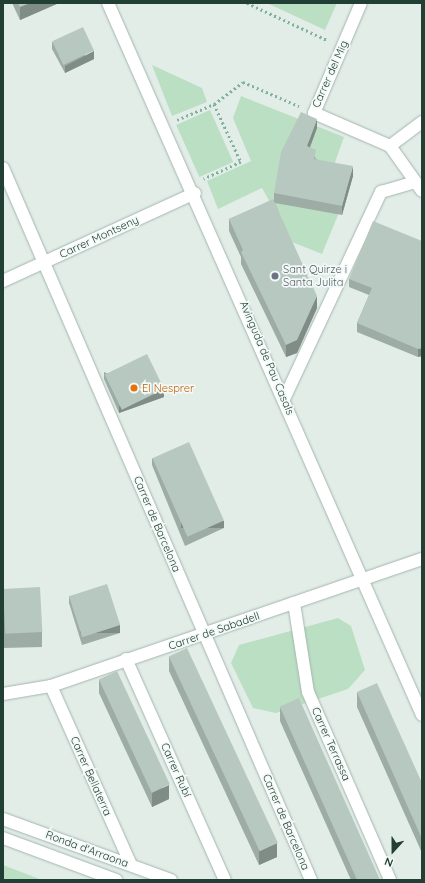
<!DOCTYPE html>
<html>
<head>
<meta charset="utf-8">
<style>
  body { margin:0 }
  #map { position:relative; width:425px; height:883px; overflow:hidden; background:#e2ede8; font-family:Quicksand,sans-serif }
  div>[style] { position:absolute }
  .green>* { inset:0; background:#badfc2; transform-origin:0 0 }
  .path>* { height:2.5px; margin-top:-1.25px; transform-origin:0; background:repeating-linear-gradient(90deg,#81b2a0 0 2px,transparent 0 5px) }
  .roads { filter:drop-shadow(0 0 1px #a4b5af) drop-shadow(0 0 1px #a4b5af) }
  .street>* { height:12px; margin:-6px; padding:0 6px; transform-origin:6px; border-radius:6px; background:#fff }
  .secondary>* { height:12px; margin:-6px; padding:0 6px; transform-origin:6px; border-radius:6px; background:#fff }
  .wall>* { inset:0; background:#9daca5 }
  .shaded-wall>* { inset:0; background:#808c86; transform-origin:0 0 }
  .building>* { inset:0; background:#b7c8c0; transform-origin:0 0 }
  .dots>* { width:11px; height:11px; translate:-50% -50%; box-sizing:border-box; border:2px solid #f3f9f6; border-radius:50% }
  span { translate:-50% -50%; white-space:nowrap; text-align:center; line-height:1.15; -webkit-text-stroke:3.5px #f3f9f6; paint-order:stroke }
  .street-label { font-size:11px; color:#213f35 }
  .worship-label { font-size:11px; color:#5b616d }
  .left { translate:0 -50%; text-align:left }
  .food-label { font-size:11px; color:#c56008 }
  .frame { position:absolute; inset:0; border:4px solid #213f35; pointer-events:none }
  .north { position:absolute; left:373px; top:831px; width:40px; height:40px; -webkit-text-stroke:3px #f3f9f6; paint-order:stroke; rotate:201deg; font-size:11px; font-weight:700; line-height:16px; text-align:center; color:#213f35 }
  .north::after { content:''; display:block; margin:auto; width:14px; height:18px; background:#213f35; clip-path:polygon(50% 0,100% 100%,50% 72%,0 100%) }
</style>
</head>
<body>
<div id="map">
  <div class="green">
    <div style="clip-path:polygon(267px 3px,337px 3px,325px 30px)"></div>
    <div style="clip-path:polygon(152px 65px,202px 88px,207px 102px,172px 116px)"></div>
    <div style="clip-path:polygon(241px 96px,344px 137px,333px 168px,338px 215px,322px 254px,292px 242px,262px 188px,218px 209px,207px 181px,251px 161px,233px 118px)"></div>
    <div style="left:210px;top:110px;width:57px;height:37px;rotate:66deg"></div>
    <div style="clip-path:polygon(338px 618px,351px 626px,365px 670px,348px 689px,276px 713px,253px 708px,231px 663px,239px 645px)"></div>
    <div style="clip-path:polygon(3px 865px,42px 880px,3px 880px)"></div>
  </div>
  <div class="path">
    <div style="left:247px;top:3px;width:88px;rotate:24.8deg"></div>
    <div style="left:214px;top:104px;width:36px;rotate:-37deg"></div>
    <div style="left:243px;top:82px;width:61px;rotate:23.2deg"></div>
    <div style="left:177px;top:120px;width:40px;rotate:-23.4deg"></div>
    <div style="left:214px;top:104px;width:64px;rotate:65deg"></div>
    <div style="left:241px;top:162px;width:41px;rotate:155.3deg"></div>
  </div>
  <div class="roads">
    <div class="street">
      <div style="left:108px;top:3px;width:778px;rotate:66.2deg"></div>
      <div style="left:361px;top:3px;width:120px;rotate:113.1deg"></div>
      <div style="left:314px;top:113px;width:83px;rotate:23.5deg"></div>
      <div style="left:390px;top:146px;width:55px;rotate:54.6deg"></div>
      <div style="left:390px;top:146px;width:40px;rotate:-37deg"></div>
      <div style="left:3px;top:168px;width:776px;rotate:66.61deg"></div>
      <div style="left:3px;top:281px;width:211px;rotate:-24.6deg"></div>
      <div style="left:284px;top:399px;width:229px;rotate:-64.9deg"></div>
      <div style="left:381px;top:192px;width:35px;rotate:-16deg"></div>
      <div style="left:294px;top:603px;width:90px;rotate:81.1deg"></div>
      <div style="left:308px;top:692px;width:205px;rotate:66.4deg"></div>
      <div style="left:126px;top:659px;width:242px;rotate:65.9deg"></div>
      <div style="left:51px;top:686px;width:196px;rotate:65.9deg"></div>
      <div style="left:3px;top:694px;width:49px;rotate:-9.5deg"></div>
      <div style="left:51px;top:686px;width:392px;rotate:-18.9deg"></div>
    </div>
    <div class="secondary">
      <div style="left:3px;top:819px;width:179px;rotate:20deg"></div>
      <div style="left:3px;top:838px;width:121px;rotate:20.4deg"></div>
    </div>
  </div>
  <div class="wall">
    <div style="clip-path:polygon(12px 3px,59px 3px,20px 20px)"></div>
    <div style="clip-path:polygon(52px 42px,94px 59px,65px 73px,52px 49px)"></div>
    <div style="clip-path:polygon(317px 128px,310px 147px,316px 159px,353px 176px,342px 215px,275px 203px,317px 308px,297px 353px,286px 357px,241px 264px,241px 257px,229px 231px,229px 219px,274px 200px,274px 193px)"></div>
    <div style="clip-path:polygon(422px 241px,422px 356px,418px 357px,357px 332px,357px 323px,369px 295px,349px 287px,349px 279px)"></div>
    <div style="clip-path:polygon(104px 372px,164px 397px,119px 413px,104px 379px)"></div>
    <div style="clip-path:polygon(152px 458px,224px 528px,185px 546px,152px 465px)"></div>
    <div style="clip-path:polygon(3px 589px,42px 632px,42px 647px,3px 648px)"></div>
    <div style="clip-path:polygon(69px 596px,120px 633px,82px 645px,69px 603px)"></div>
    <div style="clip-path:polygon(169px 656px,277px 857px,259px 865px,169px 671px)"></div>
    <div style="clip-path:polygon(99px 679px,169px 799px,152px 807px,99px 693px)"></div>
    <div style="clip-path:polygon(357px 692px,422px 783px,422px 853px,357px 707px)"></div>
    <div style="clip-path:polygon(280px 707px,380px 880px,351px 880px,280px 721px)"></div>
  </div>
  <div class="shaded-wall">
    <div style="clip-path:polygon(30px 3px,59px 3px,20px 20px,20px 7px)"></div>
    <div style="clip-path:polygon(94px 51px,94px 59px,65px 73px,65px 66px)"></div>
    <div style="clip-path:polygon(317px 119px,317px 128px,307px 155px,307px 146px)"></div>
    <div style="clip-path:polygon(353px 166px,353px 176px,342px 215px,342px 206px)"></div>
    <div style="clip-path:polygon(317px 296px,317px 308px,297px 353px,286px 357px,286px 345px)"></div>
    <div style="clip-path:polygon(422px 348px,422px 356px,418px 357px,418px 349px)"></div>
    <div style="clip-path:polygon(164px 389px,164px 397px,119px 413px,119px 406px)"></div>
    <div style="left:224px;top:521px;width:7px;height:43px;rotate:90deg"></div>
    <div style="left:120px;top:625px;width:8px;height:40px;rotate:90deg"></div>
    <div style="clip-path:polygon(169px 785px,169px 799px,152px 807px,152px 793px)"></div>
    <div style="clip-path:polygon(277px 843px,277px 857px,259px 865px,259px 851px)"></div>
  </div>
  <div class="building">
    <div style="clip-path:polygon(18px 3px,30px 3px,20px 7px)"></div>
    <div style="left:83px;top:27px;width:26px;height:34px;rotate:65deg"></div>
    <div style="clip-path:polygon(301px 112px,317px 119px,307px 146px,316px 150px,314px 159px,353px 166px,342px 206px,274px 193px,281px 152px)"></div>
    <div style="clip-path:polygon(273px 199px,317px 296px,297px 340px,286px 345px,241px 252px,243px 250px,229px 219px)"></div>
    <div style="clip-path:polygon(373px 221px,422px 241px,422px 348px,418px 349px,357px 323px,372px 288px,349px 279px)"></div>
    <div style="left:147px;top:354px;width:39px;height:47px;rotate:64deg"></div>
    <div style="left:189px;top:442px;width:86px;height:40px;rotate:66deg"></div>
    <div style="left:107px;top:584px;width:43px;height:40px;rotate:72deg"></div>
    <div style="left:40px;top:587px;width:45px;height:37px;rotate:87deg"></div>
    <div style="left:187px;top:648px;width:215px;height:20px;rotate:65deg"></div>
    <div style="left:117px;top:671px;width:125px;height:20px;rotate:65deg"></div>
    <div style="clip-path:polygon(377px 683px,422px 783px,422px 839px,357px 692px)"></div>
    <div style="left:299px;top:698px;width:199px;height:21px;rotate:66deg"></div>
  </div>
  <div class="dots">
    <div style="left:275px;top:276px;background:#6b7280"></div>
    <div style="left:134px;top:388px;background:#e8710a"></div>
  </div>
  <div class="street-label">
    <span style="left:330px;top:74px;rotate:-66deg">Carrer del Mig</span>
    <span style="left:99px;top:237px;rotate:-25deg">Carrer Montseny</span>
    <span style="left:267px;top:358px;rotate:67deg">Avinguda de Pau Casals</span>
    <span style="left:157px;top:524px;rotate:67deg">Carrer de Barcelona</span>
    <span style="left:214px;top:631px;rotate:-19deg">Carrer de Sabadell</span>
    <span style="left:331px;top:744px;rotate:66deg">Carrer Terrassa</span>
    <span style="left:176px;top:770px;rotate:66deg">Carrer Rubí</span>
    <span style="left:91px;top:776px;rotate:66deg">Carrer Bellaterra</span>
    <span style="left:286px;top:822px;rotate:67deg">Carrer de Barcelona</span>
    <span style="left:87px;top:849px;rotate:20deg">Ronda d'Arraona</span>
  </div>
  <div class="worship-label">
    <span class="left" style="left:283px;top:276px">Sant Quirze i<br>Santa Julita</span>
  </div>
  <div class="food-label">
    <span class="left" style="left:142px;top:388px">El Nesprer</span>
  </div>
  <div class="frame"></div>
  <div class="north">N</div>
</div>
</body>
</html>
